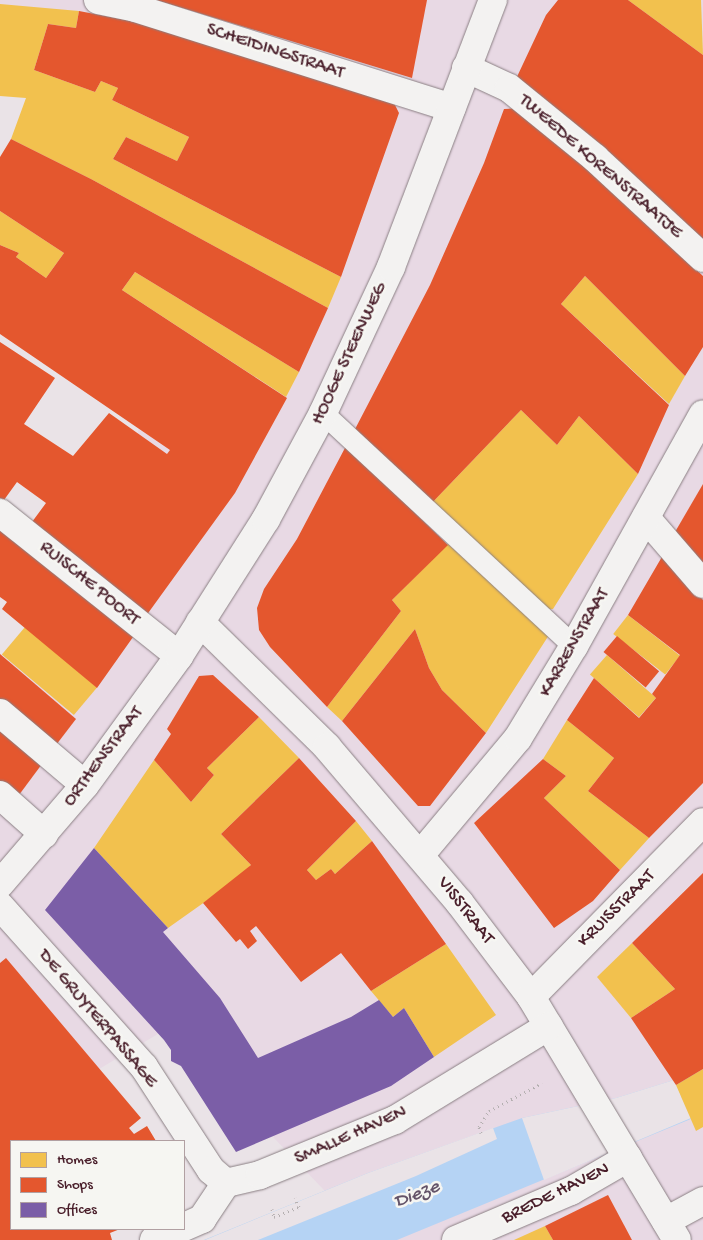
<!DOCTYPE html>
<html>
<head>
<meta charset="utf-8">
<style>
  body { margin:0 }
  #map { position:relative; width:703px; height:1240px; overflow:hidden; background:#eae3e7; font-family:"Gochi Hand",sans-serif }
  div>[style] { position:absolute }
  .built>* { inset:0; background:#e8d9e4 }
  .water>* { inset:0; background:#b5d3f4 }
  .pier>* { inset:0; background:#eae3e7 }
  .homes>* { inset:0; background:#f2c14e; transform-origin:0 0 }
  .shops>* { inset:0; background:#e4572e; transform-origin:0 0 }
  .offices>* { inset:0; background:#7b5ea7 }
  .path>* { height:3px; margin-top:-1.5px; transform-origin:0; background:repeating-linear-gradient(90deg,#b4afb0 0 1px,transparent 0 5px) }
  .roads { filter:drop-shadow(0 0 1px #8a7f83) drop-shadow(0 0 1px #8a7f83) }
  .lane>* { height:21px; margin:-10.5px; padding:0 10.5px; transform-origin:10.5px; border-radius:10.5px; background:#f3f2f1 }
  .street>* { height:28px; margin:-14px; padding:0 14px; transform-origin:14px; border-radius:14px; background:#f3f2f1 }
  span { translate:-50% -50%; white-space:nowrap; text-align:center; line-height:1.15; -webkit-text-stroke:5px #f6f6f2; paint-order:stroke }
  .street-label { font-size:19px; color:#4a1f2b }
  .water-label { font-size:20px; color:#635369; font-style:italic }
  .legend { position:absolute; left:10px; top:1140px; width:175px; height:90px; box-sizing:border-box; background:#f6f6f2; border:1px solid #b1a0a2; margin:0; padding:6px 9px; list-style:none; font-size:15px; color:#4a1f2b }
  .legend li { display:flex; align-items:center; gap:10px; height:25px }
  .legend b { width:25px; border:1px solid #b1a0a2 }
</style>
</head>
<body>
<div id="map">
  <div class="built">
    <div style="clip-path:polygon(0 0,703px 0,703px 1240px,372px 1240px,168px 1028px,0 1128px,0 670px,61px 607px,284px 98px,0 13px)"></div>
  </div>
  <div class="water">
    <div style="clip-path:polygon(703px 1071px,703px 1114px,397px 1240px,204px 1240px,368px 1173px,522px 1118px,616px 1098px)"></div>
  </div>
  <div class="pier">
    <div style="clip-path:polygon(674px 1080px,691px 1118px,544px 1180px,522px 1118px,616px 1098px)"></div>
    <div style="clip-path:polygon(493px 1128px,497px 1139px,416px 1176px,258px 1240px,205px 1240px,368px 1173px)"></div>
  </div>
  <div class="homes">
    <div style="clip-path:polygon(628px 0,701px 0,703px 55px)"></div>
    <div style="clip-path:polygon(0 4px,79px 11px,76px 28px,48px 24px,34px 70px,95px 92px,101px 81px,118px 88px,112px 100px,189px 137px,177px 161px,126px 137px,113px 159px,341px 277px,328px 308px,91px 179px,11px 139px,26px 98px,0 96px)"></div>
    <div style="clip-path:polygon(0 211px,64px 253px,46px 278px,16px 257px,19px 253px,0 245px)"></div>
    <div style="clip-path:polygon(135px 272px,299px 372px,286px 397px,122px 290px)"></div>
    <div style="clip-path:polygon(585px 276px,685px 376px,669px 404px,561px 304px)"></div>
    <div style="clip-path:polygon(521px 410px,557px 445px,579px 416px,638px 474px,553px 609px,541px 610px,429px 506px)"></div>
    <div style="clip-path:polygon(448px 544px,549px 635px,486px 733px,442px 690px,429px 668px,415px 629px,342px 721px,327px 707px,401px 611px,392px 600px)"></div>
    <div style="left:628px;top:615px;width:66px;height:24px;rotate:38deg"></div>
    <div style="left:25px;top:627px;width:94px;height:36px;rotate:40deg"></div>
    <div style="left:607px;top:655px;width:65px;height:26px;rotate:41deg"></div>
    <div style="clip-path:polygon(259px 717px,299px 758px,221px 834px,251px 865px,240px 877px,168px 928px,94px 848px,154px 760px,191px 802px,214px 775px,207px 768px)"></div>
    <div style="clip-path:polygon(567px 720px,614px 758px,588px 791px,649px 838px,620px 870px,544px 798px,566px 776px,543px 759px)"></div>
    <div style="clip-path:polygon(356px 821px,372px 841px,335px 874px,331px 869px,316px 880px,307px 870px)"></div>
    <div style="clip-path:polygon(632px 943px,675px 989px,631px 1018px,597px 977px)"></div>
    <div style="clip-path:polygon(446px 944px,496px 1015px,434px 1057px,404px 1008px,393px 1017px,371px 991px)"></div>
    <div style="clip-path:polygon(703px 1069px,703px 1127px,696px 1131px,676px 1085px)"></div>
    <div style="clip-path:polygon(545px 1226px,553px 1240px,514px 1240px)"></div>
  </div>
  <div class="shops">
    <div style="clip-path:polygon(156px 0,427px 0,412px 78px)"></div>
    <div style="clip-path:polygon(558px 0,628px 0,703px 55px,703px 239px,567px 118px,563px 122px,515px 81px,546px 15px)"></div>
    <div style="clip-path:polygon(79px 11px,131px 21px,393px 101px,399px 113px,341px 277px,113px 159px,126px 137px,177px 161px,189px 137px,112px 100px,118px 88px,101px 81px,95px 92px,34px 70px,48px 24px,76px 28px)"></div>
    <div style="clip-path:polygon(521px 108px,703px 276px,703px 347px,685px 376px,585px 276px,561px 304px,669px 405px,638px 474px,579px 416px,557px 445px,521px 410px,429px 506px,353px 433px,430px 285px,484px 163px,504px 109px)"></div>
    <div style="clip-path:polygon(11px 139px,91px 179px,328px 308px,299px 372px,135px 272px,122px 290px,287px 398px,235px 493px,146px 616px,142px 613px,145px 611px,32px 522px,46px 503px,17px 482px,4px 500px,0 498px,0 342px,55px 378px,24px 424px,73px 456px,109px 413px,167px 454px,170px 450px,0 334px,0 245px,19px 253px,16px 257px,46px 278px,64px 253px,0 211px,0 157px)"></div>
    <div style="clip-path:polygon(346px 446px,448px 545px,392px 600px,401px 611px,327px 707px,270px 647px,259px 630px,257px 608px,264px 589px,297px 539px)"></div>
    <div style="clip-path:polygon(703px 484px,703px 565px,675px 532px)"></div>
    <div style="clip-path:polygon(0 525px,138px 630px,97px 688px,2px 609px,7px 602px,0 597px)"></div>
    <div style="clip-path:polygon(663px 555px,703px 600px,703px 783px,649px 838px,588px 791px,614px 758px,567px 720px,594px 678px,639px 718px,656px 698px,652px 694px,680px 655px,628px 615px)"></div>
    <div style="clip-path:polygon(415px 629px,429px 668px,442px 690px,486px 733px,430px 806px,418px 806px,342px 721px)"></div>
    <div style="left:617px;top:636px;width:55px;height:21px;rotate:40deg"></div>
    <div style="clip-path:polygon(0 654px,76px 719px,53px 749px,0 703px)"></div>
    <div style="clip-path:polygon(213px 675px,259px 717px,207px 768px,214px 775px,191px 802px,154px 760px,171px 734px,167px 729px,199px 676px)"></div>
    <div style="clip-path:polygon(0 727px,42px 764px,16px 799px,0 784px)"></div>
    <div style="clip-path:polygon(299px 758px,356px 821px,307px 870px,316px 880px,331px 869px,335px 874px,372px 841px,446px 944px,371px 991px,341px 953px,301px 982px,256px 926px,250px 931px,257px 941px,248px 949px,240px 939px,236px 942px,203px 903px,251px 865px,221px 834px)"></div>
    <div style="clip-path:polygon(543px 759px,566px 776px,544px 798px,620px 870px,593px 901px,554px 928px,474px 823px)"></div>
    <div style="clip-path:polygon(703px 873px,703px 1069px,676px 1085px,631px 1018px,675px 989px,632px 943px)"></div>
    <div style="clip-path:polygon(6px 958px,141px 1118px,129px 1128px,134px 1134px,147px 1126px,156px 1141px,11px 1141px,11px 1229px,120px 1229px,110px 1233px,112px 1240px,0 1240px,0 963px)"></div>
    <div style="clip-path:polygon(608px 1195px,632px 1240px,553px 1240px,545px 1226px)"></div>
  </div>
  <div class="offices">
    <div style="clip-path:polygon(94px 848px,168px 928px,163px 932px,220px 998px,258px 1058px,351px 1017px,379px 1000px,393px 1017px,404px 1008px,434px 1057px,391px 1086px,236px 1152px,181px 1066px,171px 1061px,171px 1050px,164px 1040px,45px 910px)"></div>
  </div>
  <div class="path">
    <div style="left:481px;top:1133px;width:6px;rotate:-108deg"></div>
    <div style="left:479px;top:1127px;width:19px;rotate:-58deg"></div>
    <div style="left:489px;top:1111px;width:60px;rotate:-27.8deg"></div>
    <div style="left:272px;top:1209px;width:8px;rotate:76deg"></div>
    <div style="left:274px;top:1217px;width:27px;rotate:-22deg"></div>
    <div style="left:299px;top:1207px;width:10px;rotate:-114deg"></div>
  </div>
  <div class="roads">
    <div class="lane">
      <div style="left:323px;top:413px;width:342px;rotate:42.9deg"></div>
    </div>
    <div class="street">
      <div style="left:98px;top:0;width:38px;rotate:12deg"></div>
      <div style="left:135px;top:8px;width:332px;rotate:17.5deg"></div>
      <div style="left:466px;top:68px;width:47px;rotate:24.9deg"></div>
      <div style="left:509px;top:88px;width:111px;rotate:39.1deg"></div>
      <div style="left:595px;top:158px;width:147px;rotate:42.8deg"></div>
      <div style="left:0;top:513px;width:229px;rotate:38.6deg"></div>
      <div style="left:646px;top:518px;width:87px;rotate:49.2deg"></div>
      <div style="left:200px;top:622px;width:178px;rotate:44.5deg"></div>
      <div style="left:327px;top:747px;width:204px;rotate:49.6deg"></div>
      <div style="left:459px;top:902px;width:119px;rotate:52.8deg"></div>
      <div style="left:531px;top:997px;width:283px;rotate:59deg"></div>
      <div style="left:0;top:713px;width:111px;rotate:40.3deg"></div>
      <div style="left:0;top:795px;width:59px;rotate:41.6deg"></div>
      <div style="left:421px;top:854px;width:151px;rotate:-50.1deg"></div>
      <div style="left:518px;top:738px;width:108px;rotate:-58.7deg"></div>
      <div style="left:574px;top:646px;width:265px;rotate:-60.9deg"></div>
      <div style="left:0;top:884px;width:130px;rotate:-49.4deg"></div>
      <div style="left:85px;top:785px;width:160px;rotate:-53.9deg"></div>
      <div style="left:179px;top:656px;width:162px;rotate:-57.6deg"></div>
      <div style="left:266px;top:519px;width:120px;rotate:-61.7deg"></div>
      <div style="left:323px;top:413px;width:161px;rotate:-65deg"></div>
      <div style="left:391px;top:267px;width:286px;rotate:-69.1deg"></div>
      <div style="left:0;top:906px;width:216px;rotate:48.2deg"></div>
      <div style="left:144px;top:1067px;width:123px;rotate:57deg"></div>
      <div style="left:211px;top:1170px;width:20px;rotate:41deg"></div>
      <div style="left:531px;top:997px;width:245px;rotate:-45.5deg"></div>
      <div style="left:666px;top:1221px;width:42px;rotate:-28.4deg"></div>
      <div style="left:184px;top:1227px;width:20px;rotate:-24deg"></div>
      <div style="left:202px;top:1219px;width:43px;rotate:-56.3deg"></div>
      <div style="left:226px;top:1183px;width:35px;rotate:-13deg"></div>
      <div style="left:260px;top:1175px;width:146px;rotate:-22.2deg"></div>
      <div style="left:395px;top:1120px;width:180px;rotate:-31.4deg"></div>
      <div style="left:154px;top:1240px;width:27px;rotate:-24deg"></div>
      <div style="left:456px;top:1240px;width:125px;rotate:-23.1deg"></div>
      <div style="left:571px;top:1191px;width:66px;rotate:-30.1deg"></div>
    </div>
  </div>
  <div class="street-label">
    <span style="left:275px;top:52px;rotate:18deg">SCHEIDINGSTRAAT</span>
    <span style="left:600px;top:167px;rotate:41deg">TWEEDE KORENSTRAATJE</span>
    <span style="left:350px;top:354px;rotate:-65deg">HOOGE STEENWEG</span>
    <span style="left:89px;top:584px;rotate:39deg">RUISCHE POORT</span>
    <span style="left:575px;top:643px;rotate:-60deg">KARRENSTRAAT</span>
    <span style="left:104px;top:757px;rotate:-53deg">ORTHENSTRAAT</span>
    <span style="left:617px;top:909px;rotate:-45deg">KRUISSTRAAT</span>
    <span style="left:465px;top:911px;rotate:52deg">VISSTRAAT</span>
    <span style="left:97px;top:1019px;rotate:50deg">DE GRUYTERPASSAGE</span>
    <span style="left:351px;top:1136px;rotate:-24deg">SMALLE HAVEN</span>
    <span style="left:556px;top:1194px;rotate:-26deg">BREDE HAVEN</span>
  </div>
  <div class="water-label">
    <span style="left:417px;top:1195px;rotate:-21deg">Dieze</span>
  </div>
  <ul class="legend">
  <li><b style="height:14px;background:#f2c14e"></b>Homes</li>
  <li><b style="height:14px;background:#e4572e"></b>Shops</li>
  <li><b style="height:14px;background:#7b5ea7"></b>Offices</li>
  </ul>
</div>
</body>
</html>
